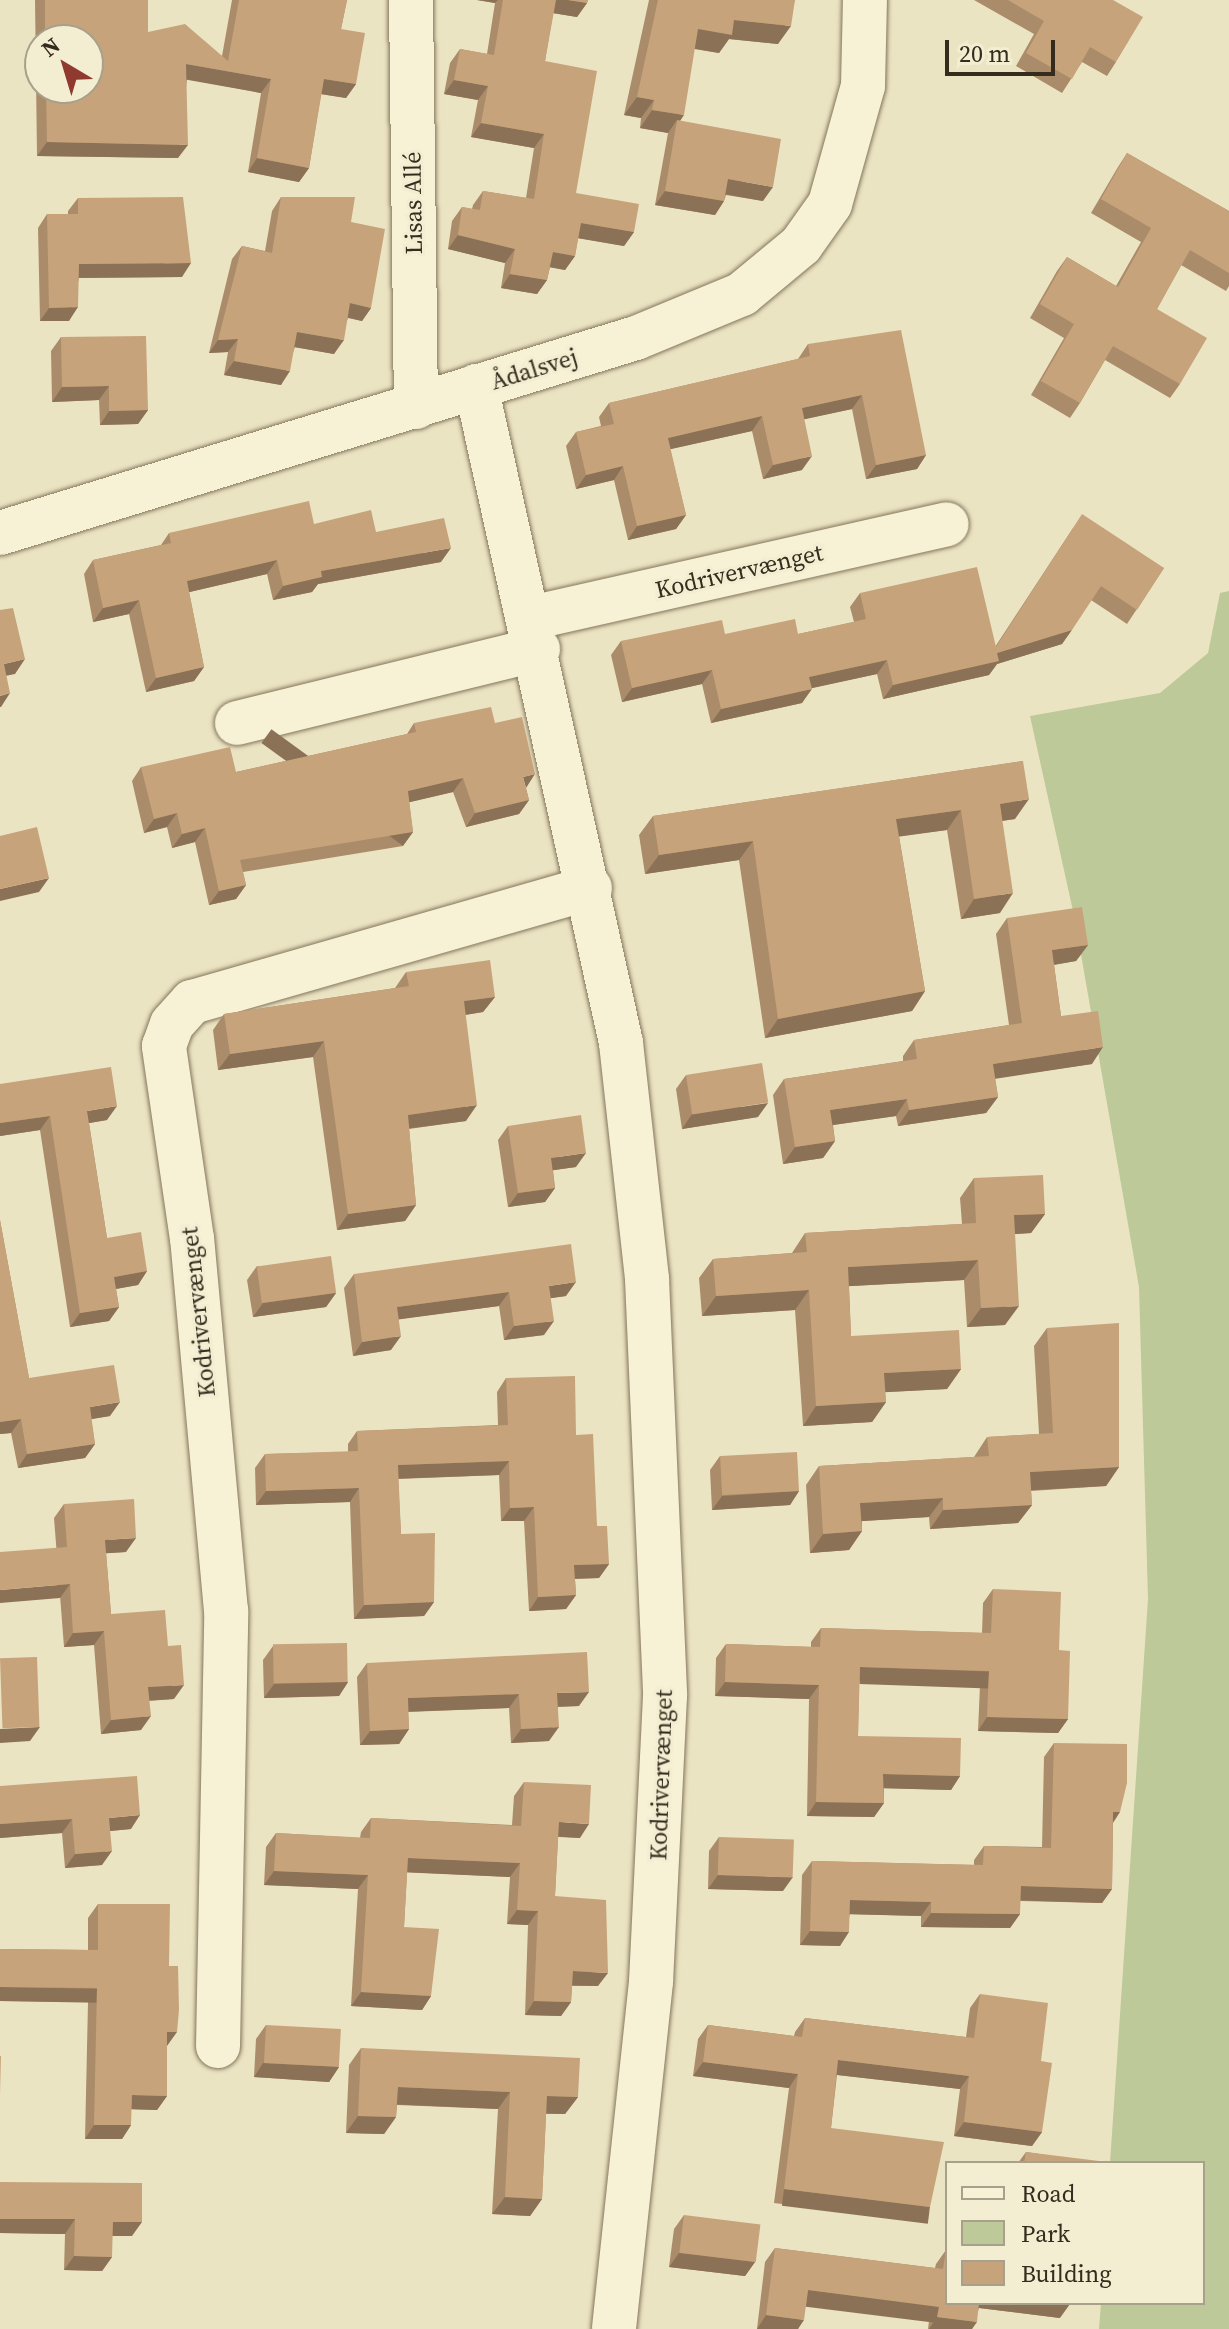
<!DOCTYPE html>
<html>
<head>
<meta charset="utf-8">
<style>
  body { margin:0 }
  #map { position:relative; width:1229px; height:2329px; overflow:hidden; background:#ebe4c3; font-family:"Source Serif 4",serif }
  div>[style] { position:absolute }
  .green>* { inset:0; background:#bdc998 }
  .roads { filter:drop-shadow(0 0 2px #85765b) drop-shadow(0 0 2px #85765b) }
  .minor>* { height:44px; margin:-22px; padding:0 22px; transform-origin:22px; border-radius:22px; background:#f7f1d6 }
  .wall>* { inset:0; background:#ab8c6a }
  .shaded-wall>* { inset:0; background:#8b7256; transform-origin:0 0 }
  .building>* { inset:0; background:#c7a37b; transform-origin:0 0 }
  span { translate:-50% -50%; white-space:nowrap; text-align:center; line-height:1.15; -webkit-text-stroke:6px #f3edd2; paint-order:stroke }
  .street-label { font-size:24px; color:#352c1e }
  .legend { position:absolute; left:945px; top:2161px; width:260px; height:144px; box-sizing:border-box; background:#f3edd2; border:2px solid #a7a08a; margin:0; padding:10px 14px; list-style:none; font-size:24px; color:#352c1e }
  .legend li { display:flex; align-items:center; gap:16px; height:40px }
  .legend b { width:40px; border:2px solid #a7a08a }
  .north { position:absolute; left:24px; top:24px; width:80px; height:80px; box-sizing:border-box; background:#f3edd2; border:2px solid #a7a08a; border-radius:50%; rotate:322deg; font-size:22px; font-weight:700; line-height:32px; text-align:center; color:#352c1e }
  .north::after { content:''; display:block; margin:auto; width:28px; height:36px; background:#90392e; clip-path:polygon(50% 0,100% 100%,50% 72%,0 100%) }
  .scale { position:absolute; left:945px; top:40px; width:110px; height:36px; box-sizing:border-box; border:4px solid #352c1e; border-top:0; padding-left:10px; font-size:24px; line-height:28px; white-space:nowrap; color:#352c1e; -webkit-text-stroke:6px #f3edd2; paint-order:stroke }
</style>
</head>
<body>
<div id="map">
  <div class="green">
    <div style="clip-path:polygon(1229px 591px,1229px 2329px,1099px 2329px,1101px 2303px,1203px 2303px,1203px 2163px,1110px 2163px,1148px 1599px,1139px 1287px,1075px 920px,1030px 716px,1160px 693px,1208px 653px,1220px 593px)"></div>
  </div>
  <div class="roads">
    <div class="minor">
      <div style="left:411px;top:0;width:407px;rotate:89.3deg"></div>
      <div style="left:476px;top:386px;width:673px;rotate:77.55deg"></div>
      <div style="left:621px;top:1043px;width:237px;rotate:83.7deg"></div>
      <div style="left:647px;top:1279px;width:417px;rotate:87.5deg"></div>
      <div style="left:665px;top:1696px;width:286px;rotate:92.8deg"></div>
      <div style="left:651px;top:1982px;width:349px;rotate:96.1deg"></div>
      <div style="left:0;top:533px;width:665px;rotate:-17.05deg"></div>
      <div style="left:636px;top:338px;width:115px;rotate:-22.5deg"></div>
      <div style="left:742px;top:294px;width:77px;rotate:-39.7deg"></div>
      <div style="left:801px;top:245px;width:50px;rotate:-54.7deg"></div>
      <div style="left:830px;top:204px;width:123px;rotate:-74.4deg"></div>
      <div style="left:863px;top:86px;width:86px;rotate:-88.7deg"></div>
      <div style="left:531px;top:618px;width:426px;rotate:-12.7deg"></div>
      <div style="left:237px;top:723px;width:310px;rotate:-13.8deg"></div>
      <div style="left:218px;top:2046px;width:435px;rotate:-88.9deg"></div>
      <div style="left:226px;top:1611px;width:374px;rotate:-95.2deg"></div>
      <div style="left:192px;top:1239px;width:195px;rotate:-98.3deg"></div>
      <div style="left:164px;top:1046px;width:23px;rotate:-70deg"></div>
      <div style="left:172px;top:1024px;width:30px;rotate:-48deg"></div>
      <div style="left:192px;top:1002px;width:414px;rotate:-16deg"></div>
    </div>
  </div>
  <div class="wall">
    <div style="clip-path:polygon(evenodd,35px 0,148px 0,148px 32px,222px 56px,232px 0,347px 0,341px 29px,356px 84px,346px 98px,321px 94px,309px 168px,299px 182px,248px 172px,261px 93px,187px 79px,178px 158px,37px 156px,35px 0,40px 40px,88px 40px,88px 88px,40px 88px,40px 40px)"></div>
    <div style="clip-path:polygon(477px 0,588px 0,587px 3px,577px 17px,553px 13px,545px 61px,576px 193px,634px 232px,624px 246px,578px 238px,575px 256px,565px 270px,550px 267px,547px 280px,537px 294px,501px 288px,505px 263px,448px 249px,452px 221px,462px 207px,472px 209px,473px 205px,483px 191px,526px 198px,534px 148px,471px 137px,478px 100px,444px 94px,450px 63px,460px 49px,487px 54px,495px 3px)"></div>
    <div style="clip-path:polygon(649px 0,795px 0,778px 44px,729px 39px,719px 53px,694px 49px,680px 121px,763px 201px,726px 195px,724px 201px,715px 215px,655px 205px,668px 133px,640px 128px,641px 118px,624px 115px)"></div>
    <div style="clip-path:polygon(974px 0,1113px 0,1116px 62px,1107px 76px,1082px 62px,1062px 93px,1016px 66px,1034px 34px)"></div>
    <div style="clip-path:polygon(1127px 153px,1229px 211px,1229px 286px,1226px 291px,1181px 265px,1157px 309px,1180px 384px,1170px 398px,1105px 360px,1080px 403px,1070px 418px,1031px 395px,1064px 338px,1030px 318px,1057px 271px,1067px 257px,1116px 286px,1141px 242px,1091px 213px,1118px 167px)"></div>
    <div style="clip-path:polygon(281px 197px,351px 222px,371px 308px,362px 321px,348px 318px,334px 354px,295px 347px,281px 385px,224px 375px,228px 352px,209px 353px,232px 259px,242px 246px,265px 251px,272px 211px)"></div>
    <div style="clip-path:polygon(78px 198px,182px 277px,79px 278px,69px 321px,40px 321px,38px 228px,47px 214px,68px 214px,68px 211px)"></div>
    <div style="clip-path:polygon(61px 337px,148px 410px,138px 424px,100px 425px,99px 400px,52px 402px,51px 351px)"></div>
    <div style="clip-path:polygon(808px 344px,926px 455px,917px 469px,866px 479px,852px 409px,804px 419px,802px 470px,763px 479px,752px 431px,670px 449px,686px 515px,676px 529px,628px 540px,614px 480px,576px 489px,566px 446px,576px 432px,601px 426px,599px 417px,609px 403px,798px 359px)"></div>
    <div style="clip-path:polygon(314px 524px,376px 532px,441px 562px,318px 584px,312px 592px,273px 600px,267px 574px,189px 592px,204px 667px,194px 681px,146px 692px,129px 614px,93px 622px,84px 574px,93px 560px,161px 545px,169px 533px)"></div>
    <div style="clip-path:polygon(1073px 528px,1164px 568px,1127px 624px,1091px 600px,1062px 644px,997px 664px,989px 675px,883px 699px,877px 674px,811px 688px,802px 703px,711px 723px,702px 684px,622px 702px,611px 655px,621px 641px,725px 634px,798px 634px,854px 622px,850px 607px,860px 593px,995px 647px)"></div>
    <div style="clip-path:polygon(414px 723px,495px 723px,526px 788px,529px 800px,519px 814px,466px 827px,453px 792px,409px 802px,413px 832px,403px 846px,243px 872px,246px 885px,236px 899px,209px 905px,195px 842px,172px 848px,167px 827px,144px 833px,132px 781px,141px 767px,236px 772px,407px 734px)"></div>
    <div style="clip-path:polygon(1023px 761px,1015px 819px,1002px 821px,1000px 913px,961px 919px,947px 830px,899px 836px,925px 991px,912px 1011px,765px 1038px,739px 860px,645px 874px,639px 835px,653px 816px)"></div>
    <div style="clip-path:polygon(1007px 918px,1088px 945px,1076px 961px,1054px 965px,1061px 1016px,1092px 1064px,995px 1078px,998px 1097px,986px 1113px,898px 1126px,896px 1116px,833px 1125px,835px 1141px,823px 1158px,783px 1164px,773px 1095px,784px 1079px,903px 1061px,903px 1056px,914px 1040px,1009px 1025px,996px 934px)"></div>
    <div style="clip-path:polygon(406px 972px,495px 997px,483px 1012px,465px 1015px,466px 1121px,409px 1129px,416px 1205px,405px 1221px,337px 1230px,313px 1057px,218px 1070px,213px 1030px,224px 1014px,395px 988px)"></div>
    <div style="clip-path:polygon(686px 1075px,758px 1117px,682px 1129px,676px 1089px)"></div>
    <div style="clip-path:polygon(0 1084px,107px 1120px,89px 1123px,107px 1238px,147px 1271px,138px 1285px,116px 1289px,119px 1307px,109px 1321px,70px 1327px,40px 1130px,0 1136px)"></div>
    <div style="clip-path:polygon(508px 1126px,576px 1167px,553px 1170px,555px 1188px,545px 1202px,508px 1207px,498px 1140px)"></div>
    <div style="clip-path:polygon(974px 1178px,1045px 1214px,1031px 1233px,1015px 1234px,1005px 1325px,967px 1327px,964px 1280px,849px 1286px,851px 1336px,961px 1369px,947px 1389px,885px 1392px,886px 1402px,872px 1422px,803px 1426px,795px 1310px,702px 1316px,699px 1278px,713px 1259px,792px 1253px,805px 1233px,962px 1224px,960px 1198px)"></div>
    <div style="clip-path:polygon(0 1220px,29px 1378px,110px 1416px,91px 1419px,95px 1444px,85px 1458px,18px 1468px,11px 1433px,0 1434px)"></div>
    <div style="clip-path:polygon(257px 1266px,336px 1293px,326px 1307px,253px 1317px,247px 1280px)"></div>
    <div style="clip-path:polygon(354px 1274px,566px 1296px,550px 1298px,544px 1335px,504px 1340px,499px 1306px,399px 1319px,391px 1350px,353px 1356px,344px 1288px)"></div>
    <div style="clip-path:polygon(1047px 1328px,1119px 1467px,1106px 1486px,1031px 1491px,1032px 1505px,1018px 1523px,930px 1529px,929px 1517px,862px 1521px,862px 1531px,849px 1550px,810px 1553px,806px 1485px,819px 1466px,974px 1457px,987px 1437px,1039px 1434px,1034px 1346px)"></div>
    <div style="clip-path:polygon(506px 1378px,576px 1435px,597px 1526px,609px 1564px,599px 1578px,575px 1579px,576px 1595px,566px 1609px,529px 1611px,524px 1521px,501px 1521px,499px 1475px,398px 1479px,401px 1534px,434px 1602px,424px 1616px,354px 1619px,350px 1502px,256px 1505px,255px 1468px,265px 1454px,348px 1452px,348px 1444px,357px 1431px,498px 1425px,497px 1392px)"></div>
    <div style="clip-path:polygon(720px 1456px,799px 1491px,790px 1505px,712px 1510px,710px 1470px)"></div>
    <div style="clip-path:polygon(64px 1504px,126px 1552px,106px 1553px,111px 1614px,168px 1646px,174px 1699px,149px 1701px,141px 1730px,101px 1734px,94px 1645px,64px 1647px,54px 1518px)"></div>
    <div style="clip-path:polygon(993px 1589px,1059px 1650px,1068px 1719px,1058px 1733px,978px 1731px,980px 1685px,859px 1681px,858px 1736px,960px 1776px,951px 1790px,884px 1788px,884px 1803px,874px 1817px,807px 1816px,809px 1699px,715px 1696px,716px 1658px,726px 1644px,811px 1647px,811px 1642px,821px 1628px,982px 1633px,983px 1603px)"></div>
    <div style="clip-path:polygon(273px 1646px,348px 1682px,339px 1696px,264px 1698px,263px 1660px)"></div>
    <div style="clip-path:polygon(367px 1663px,579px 1706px,558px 1707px,549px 1741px,511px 1743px,509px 1708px,408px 1712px,409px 1729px,399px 1744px,360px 1745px,357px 1677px)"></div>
    <div style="clip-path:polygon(1054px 1743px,1113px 1823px,1112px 1889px,1102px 1903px,1020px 1901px,1020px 1914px,1010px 1928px,921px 1927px,921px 1916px,850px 1914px,840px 1946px,800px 1945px,802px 1875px,812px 1861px,974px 1865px,974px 1860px,984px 1846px,1042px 1847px,1044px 1757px)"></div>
    <div style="clip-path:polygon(524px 1782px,580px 1838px,558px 1837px,555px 1896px,598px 1986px,572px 1986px,571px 2002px,561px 2016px,525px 2015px,528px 1925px,507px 1924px,510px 1877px,407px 1872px,404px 1927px,431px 1996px,422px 2010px,351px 2006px,358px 1889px,264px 1885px,266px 1847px,276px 1833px,360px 1838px,361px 1832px,371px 1818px,512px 1825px,514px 1796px)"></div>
    <div style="clip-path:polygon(0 1786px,131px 1829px,110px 1831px,102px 1865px,65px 1868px,62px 1833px,0 1838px)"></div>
    <div style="clip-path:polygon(719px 1837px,783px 1891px,708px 1889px,709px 1851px)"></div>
    <div style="clip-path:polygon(98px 1904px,167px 2046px,167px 2096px,157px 2110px,131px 2109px,131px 2125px,122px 2139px,85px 2139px,88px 2002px,0 2001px,0 1949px,88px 1950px,88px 1918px)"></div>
    <div style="clip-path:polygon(980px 1994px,1041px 2061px,1042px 2132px,1032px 2146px,954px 2136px,960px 2089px,837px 2075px,831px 2128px,930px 2207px,921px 2221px,774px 2203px,789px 2088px,693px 2076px,698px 2039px,708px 2025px,794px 2036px,795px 2032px,805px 2018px,966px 2037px,970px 2008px)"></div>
    <div style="clip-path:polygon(266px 2025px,339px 2067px,329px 2082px,254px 2077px,256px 2039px)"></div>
    <div style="clip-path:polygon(361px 2048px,578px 2097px,565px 2114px,546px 2114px,542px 2199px,530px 2216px,492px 2214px,498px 2109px,397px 2105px,396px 2117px,384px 2134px,346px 2133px,349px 2065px)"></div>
    <div style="clip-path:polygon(1026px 2152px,1098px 2163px,1018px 2163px)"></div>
    <div style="clip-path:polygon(0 2182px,132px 2236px,112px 2236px,112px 2257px,102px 2271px,64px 2270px,65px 2234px,0 2233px)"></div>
    <div style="clip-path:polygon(684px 2215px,755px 2262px,745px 2276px,669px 2267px,674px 2229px)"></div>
    <div style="clip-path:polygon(775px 2248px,935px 2268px,936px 2264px,946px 2250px,1060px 2318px,979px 2308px,972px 2329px,928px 2329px,929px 2321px,806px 2305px,798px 2329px,757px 2329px,765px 2262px)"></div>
  </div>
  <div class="shaded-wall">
    <div style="clip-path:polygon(477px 0,498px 0,495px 3px)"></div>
    <div style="clip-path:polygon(554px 0,568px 0,587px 3px,577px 17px,546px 12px)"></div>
    <div style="clip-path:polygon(734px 20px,791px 26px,778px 44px,729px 39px,719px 53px,685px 47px,698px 29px)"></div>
    <div style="clip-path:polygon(186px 64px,271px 79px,261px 93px,177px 78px)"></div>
    <div style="clip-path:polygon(324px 79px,356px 84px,346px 98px,314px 93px)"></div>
    <div style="clip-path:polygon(454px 80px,488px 86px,478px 100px,444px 94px)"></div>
    <div style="clip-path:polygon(637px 97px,654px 100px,641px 118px,624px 115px)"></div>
    <div style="clip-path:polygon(652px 110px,684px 115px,676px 127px,677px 120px,668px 133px,640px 128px)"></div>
    <div style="clip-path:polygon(481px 123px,544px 134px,534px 148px,471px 137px)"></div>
    <div style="clip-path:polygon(47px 142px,188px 145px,178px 158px,37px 156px)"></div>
    <div style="clip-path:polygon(257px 158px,309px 168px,299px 182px,248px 172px)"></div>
    <div style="clip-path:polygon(728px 179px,773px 187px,763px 201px,718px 193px)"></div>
    <div style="clip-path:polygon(665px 191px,724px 201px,715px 215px,655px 205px)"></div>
    <div style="clip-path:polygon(581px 223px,634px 232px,624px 246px,571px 237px)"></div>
    <div style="clip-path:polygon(458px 235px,515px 249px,505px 263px,448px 249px)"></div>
    <div style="clip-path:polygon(553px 252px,575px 256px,565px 270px,543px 266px)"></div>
    <div style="clip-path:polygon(191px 263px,182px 277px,69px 278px,79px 264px)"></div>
    <div style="clip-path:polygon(510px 274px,547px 280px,537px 294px,501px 288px)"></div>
    <div style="clip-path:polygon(350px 303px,371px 308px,362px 321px,341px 316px)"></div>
    <div style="clip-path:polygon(78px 307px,69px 321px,40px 321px,49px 308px)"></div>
    <div style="clip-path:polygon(297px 332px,344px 340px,334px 354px,288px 346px)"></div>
    <div style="clip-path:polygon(238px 339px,228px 352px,209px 353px,218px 340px)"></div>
    <div style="clip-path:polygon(234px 361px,290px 371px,281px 385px,224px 375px)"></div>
    <div style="clip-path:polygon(109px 386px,99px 400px,52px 402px,62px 387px)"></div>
    <div style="clip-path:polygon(862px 395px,852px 409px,792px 422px,802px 408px)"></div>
    <div style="clip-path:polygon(148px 410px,138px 424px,100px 425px,109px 411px)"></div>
    <div style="clip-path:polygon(762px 416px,752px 431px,658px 452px,668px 438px)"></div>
    <div style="clip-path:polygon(926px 455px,917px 469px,866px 479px,876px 465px)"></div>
    <div style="clip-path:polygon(812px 456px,802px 470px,763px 479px,773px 465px)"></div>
    <div style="clip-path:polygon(623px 466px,614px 480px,576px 489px,586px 475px)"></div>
    <div style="clip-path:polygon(686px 515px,676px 529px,628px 540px,637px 526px)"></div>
    <div style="clip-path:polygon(451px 548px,441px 562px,318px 584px,312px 592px,273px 600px,283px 586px,321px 571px)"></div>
    <div style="clip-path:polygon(277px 560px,267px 574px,177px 595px,187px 581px)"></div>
    <div style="clip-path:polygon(139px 600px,129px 614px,93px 622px,103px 608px)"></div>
    <div style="clip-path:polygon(1072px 630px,1062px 644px,997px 664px,989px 675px,883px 699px,893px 685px)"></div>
    <div style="clip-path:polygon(25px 659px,15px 674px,0 677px,4px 664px)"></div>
    <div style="clip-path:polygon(887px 660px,877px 674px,799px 691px,809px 677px)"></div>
    <div style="clip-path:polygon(204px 667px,194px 681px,146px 692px,156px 678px)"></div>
    <div style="clip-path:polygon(712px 670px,702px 684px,622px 702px,632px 688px)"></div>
    <div style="clip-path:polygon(812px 689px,802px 703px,711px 723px,721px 709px)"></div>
    <div style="clip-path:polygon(10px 693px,1px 707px,0 707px,0 696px)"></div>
    <div style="clip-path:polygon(535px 774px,526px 788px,523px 777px)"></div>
    <div style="clip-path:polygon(463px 778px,453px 792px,398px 805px,408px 791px)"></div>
    <div style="clip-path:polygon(1029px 799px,1015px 819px,986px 823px,1000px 804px)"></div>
    <div style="clip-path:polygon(529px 800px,519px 814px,466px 827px,475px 813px)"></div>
    <div style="clip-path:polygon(961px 810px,947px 830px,882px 839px,896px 819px)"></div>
    <div style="clip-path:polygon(177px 813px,167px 827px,144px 833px,154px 819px)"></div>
    <div style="clip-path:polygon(205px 828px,195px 842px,172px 848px,182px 834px)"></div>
    <div style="left:413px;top:832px;width:17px;height:175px;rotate:126deg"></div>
    <div style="clip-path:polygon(753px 841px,739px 860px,645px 874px,659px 855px)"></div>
    <div style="clip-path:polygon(49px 878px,39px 892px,0 901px,0 889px)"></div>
    <div style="clip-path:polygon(246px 885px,236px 899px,209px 905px,219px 891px)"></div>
    <div style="clip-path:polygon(1013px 893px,1000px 913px,961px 919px,974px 899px)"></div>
    <div style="clip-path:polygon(1088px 945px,1076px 961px,1040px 967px,1052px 950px)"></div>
    <div style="clip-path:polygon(925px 991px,912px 1011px,765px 1038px,778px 1019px)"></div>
    <div style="clip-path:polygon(495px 997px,483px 1012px,452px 1017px,464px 1001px)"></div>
    <div style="clip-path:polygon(324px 1041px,313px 1057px,218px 1070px,230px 1054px)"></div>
    <div style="clip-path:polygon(1103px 1047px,1092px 1064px,981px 1081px,993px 1064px)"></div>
    <div style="clip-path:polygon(998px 1097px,986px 1113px,898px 1126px,909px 1110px)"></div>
    <div style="clip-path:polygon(907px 1099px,896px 1116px,819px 1127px,830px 1110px)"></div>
    <div style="clip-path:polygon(768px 1103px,758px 1117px,682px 1129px,692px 1114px)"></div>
    <div style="clip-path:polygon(477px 1105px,466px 1121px,397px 1130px,408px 1115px)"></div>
    <div style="clip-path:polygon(117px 1106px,107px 1120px,78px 1125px,87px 1111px)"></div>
    <div style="clip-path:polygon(50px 1116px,40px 1130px,0 1136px,0 1123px)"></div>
    <div style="clip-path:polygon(835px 1141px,823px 1158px,783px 1164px,795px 1147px)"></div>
    <div style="clip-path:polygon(586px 1153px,576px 1167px,541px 1172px,551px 1158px)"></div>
    <div style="clip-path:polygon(555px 1188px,545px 1202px,508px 1207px,518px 1193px)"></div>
    <div style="clip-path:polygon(416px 1205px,405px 1221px,337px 1230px,348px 1214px)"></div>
    <div style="clip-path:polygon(1045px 1214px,1031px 1233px,1001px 1235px,1014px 1215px)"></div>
    <div style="clip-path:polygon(978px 1260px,964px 1280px,834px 1287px,848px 1267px)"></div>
    <div style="clip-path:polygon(147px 1271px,138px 1285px,104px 1291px,114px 1277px)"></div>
    <div style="clip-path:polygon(576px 1282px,566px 1296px,539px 1300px,549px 1286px)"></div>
    <div style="clip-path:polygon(809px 1290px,795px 1310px,702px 1316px,716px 1296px)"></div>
    <div style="clip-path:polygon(509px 1292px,499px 1306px,387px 1321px,397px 1307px)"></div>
    <div style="clip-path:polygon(336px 1293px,326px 1307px,253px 1317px,263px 1303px)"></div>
    <div style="clip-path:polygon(1019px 1306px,1005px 1325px,967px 1327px,981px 1308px)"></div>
    <div style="clip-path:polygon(119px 1307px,109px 1321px,70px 1327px,80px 1313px)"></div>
    <div style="clip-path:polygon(554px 1321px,544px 1335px,504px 1340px,514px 1326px)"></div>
    <div style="clip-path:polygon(401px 1336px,391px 1350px,353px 1356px,362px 1342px)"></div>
    <div style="clip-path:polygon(961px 1369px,947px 1389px,870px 1393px,884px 1373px)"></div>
    <div style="clip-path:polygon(120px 1402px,110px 1416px,80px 1421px,90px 1407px)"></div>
    <div style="clip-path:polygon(886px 1402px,872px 1422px,803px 1426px,816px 1406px)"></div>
    <div style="clip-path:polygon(21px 1419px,11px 1433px,0 1434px,0 1422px)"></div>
    <div style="clip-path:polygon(95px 1444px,85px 1458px,18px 1468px,27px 1454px)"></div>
    <div style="clip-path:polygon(509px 1461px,499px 1475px,388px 1479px,398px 1465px)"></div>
    <div style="clip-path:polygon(1119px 1467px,1106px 1486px,1016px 1491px,1030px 1472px)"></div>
    <div style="clip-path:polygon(359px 1488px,350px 1502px,256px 1505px,266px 1491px)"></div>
    <div style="clip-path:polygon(799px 1491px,790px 1505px,712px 1510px,722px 1496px)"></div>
    <div style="clip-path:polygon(943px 1498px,929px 1517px,847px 1522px,860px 1503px)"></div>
    <div style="clip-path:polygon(1032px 1505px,1018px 1523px,930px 1529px,943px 1510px)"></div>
    <div style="clip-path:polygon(534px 1507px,524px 1521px,501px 1521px,510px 1508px)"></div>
    <div style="clip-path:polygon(862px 1531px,849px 1550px,810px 1553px,823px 1534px)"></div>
    <div style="clip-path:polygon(136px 1538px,126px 1552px,96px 1554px,105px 1540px)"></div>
    <div style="clip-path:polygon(609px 1564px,599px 1578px,565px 1579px,574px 1565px)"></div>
    <div style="clip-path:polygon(70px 1584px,60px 1598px,0 1603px,0 1590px)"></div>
    <div style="clip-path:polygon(576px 1595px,566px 1609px,529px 1611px,538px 1597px)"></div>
    <div style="clip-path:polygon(434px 1602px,424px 1616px,354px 1619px,364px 1605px)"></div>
    <div style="clip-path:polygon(104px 1631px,94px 1645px,64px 1647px,73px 1633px)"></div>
    <div style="left:860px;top:1667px;width:129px;height:17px;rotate:2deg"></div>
    <div style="clip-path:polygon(348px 1682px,339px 1696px,264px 1698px,274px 1684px)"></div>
    <div style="clip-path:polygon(725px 1682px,819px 1685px,809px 1699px,715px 1696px)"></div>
    <div style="clip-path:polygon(184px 1685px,174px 1699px,139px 1701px,148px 1687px)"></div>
    <div style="clip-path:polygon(589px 1692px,579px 1706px,548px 1707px,557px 1693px)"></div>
    <div style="clip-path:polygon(519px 1694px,509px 1708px,398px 1712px,408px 1698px)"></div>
    <div style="clip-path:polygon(151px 1716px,141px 1730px,101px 1734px,111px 1720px)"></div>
    <div style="clip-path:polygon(987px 1717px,1068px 1719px,1058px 1733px,978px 1731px)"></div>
    <div style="clip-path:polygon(40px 1727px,30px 1741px,0 1743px,0 1729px)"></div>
    <div style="clip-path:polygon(559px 1727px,549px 1741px,511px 1743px,521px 1729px)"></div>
    <div style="clip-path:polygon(409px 1729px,399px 1744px,360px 1745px,370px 1731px)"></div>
    <div style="clip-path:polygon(883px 1774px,960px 1776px,951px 1790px,873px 1788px)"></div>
    <div style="clip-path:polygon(816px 1802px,884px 1803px,874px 1817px,807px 1816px)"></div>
    <div style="clip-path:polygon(1113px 1812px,1120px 1812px,1111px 1826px)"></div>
    <div style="clip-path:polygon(140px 1815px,131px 1829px,99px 1832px,109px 1818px)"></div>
    <div style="clip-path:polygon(72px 1819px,62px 1833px,0 1838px,0 1824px)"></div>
    <div style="clip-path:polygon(559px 1822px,589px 1824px,580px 1838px,549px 1836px)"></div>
    <div style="clip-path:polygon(112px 1851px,102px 1865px,65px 1868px,75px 1854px)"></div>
    <div style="clip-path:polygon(408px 1858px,520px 1863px,510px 1877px,398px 1872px)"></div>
    <div style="clip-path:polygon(274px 1871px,368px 1875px,358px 1889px,264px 1885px)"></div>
    <div style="clip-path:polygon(718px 1875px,793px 1877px,783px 1891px,708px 1889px)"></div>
    <div style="clip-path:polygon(1021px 1886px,1112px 1889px,1102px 1903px,1011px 1900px)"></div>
    <div style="clip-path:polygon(850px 1900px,931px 1902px,921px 1916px,840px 1914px)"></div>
    <div style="clip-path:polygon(517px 1910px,538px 1911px,528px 1925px,507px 1924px)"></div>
    <div style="clip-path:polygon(931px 1913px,1020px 1914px,1010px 1928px,921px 1927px)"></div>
    <div style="clip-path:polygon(810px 1931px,849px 1932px,840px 1946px,800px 1945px)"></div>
    <div style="clip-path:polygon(573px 1971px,608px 1973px,598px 1986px,563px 1985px)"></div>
    <div style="left:0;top:1987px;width:97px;height:14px;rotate:1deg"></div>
    <div style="clip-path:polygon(361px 1992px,431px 1996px,422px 2010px,351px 2006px)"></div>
    <div style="clip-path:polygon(534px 2001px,571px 2002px,561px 2016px,525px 2015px)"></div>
    <div style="clip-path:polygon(167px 2032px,177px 2032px,167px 2046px)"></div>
    <div style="clip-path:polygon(838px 2060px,969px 2076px,960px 2089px,829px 2074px)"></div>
    <div style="clip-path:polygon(703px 2062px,798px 2074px,789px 2088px,693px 2076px)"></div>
    <div style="clip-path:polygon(263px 2063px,339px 2067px,329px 2082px,254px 2077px)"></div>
    <div style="clip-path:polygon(398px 2087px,510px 2092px,498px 2109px,386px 2104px)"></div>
    <div style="clip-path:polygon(132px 2095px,167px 2096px,157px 2110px,122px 2109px)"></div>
    <div style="clip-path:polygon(547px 2096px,578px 2097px,565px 2114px,535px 2113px)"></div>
    <div style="clip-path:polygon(358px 2116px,396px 2117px,384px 2134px,346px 2133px)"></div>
    <div style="clip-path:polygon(964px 2122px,1042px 2132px,1032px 2146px,954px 2136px)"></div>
    <div style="clip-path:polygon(94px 2125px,131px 2125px,122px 2139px,85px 2139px)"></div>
    <div style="left:784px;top:2189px;width:147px;height:17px;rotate:7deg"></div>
    <div style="clip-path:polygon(505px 2197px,542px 2199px,530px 2216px,492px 2214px)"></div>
    <div style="clip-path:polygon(0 2219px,75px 2219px,65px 2234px,0 2233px)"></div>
    <div style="clip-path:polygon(113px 2222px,142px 2222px,132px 2236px,103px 2236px)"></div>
    <div style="clip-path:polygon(679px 2253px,755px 2262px,745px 2276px,669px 2267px)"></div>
    <div style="clip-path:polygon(74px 2256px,112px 2257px,102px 2271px,64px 2270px)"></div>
    <div style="left:808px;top:2290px;width:132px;height:17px;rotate:7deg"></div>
    <div style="clip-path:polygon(973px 2303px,1060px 2303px,1070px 2304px,1060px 2318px,971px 2307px)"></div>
    <div style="clip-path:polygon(766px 2315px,804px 2320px,798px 2329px,757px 2329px)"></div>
    <div style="clip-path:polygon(937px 2317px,977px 2322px,972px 2329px,929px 2329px)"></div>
  </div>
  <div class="building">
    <div style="clip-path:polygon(45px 0,148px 0,148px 32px,185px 24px,228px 61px,239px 0,347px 0,341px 29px,365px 33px,356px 84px,324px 79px,309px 168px,257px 158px,271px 79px,186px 64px,188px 145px,47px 142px,46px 88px,88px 88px,88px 40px,45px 40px)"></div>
    <div style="clip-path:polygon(503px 0,556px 0,545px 61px,597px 71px,576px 193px,639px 204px,634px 232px,581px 223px,575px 256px,553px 252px,547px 280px,510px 274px,515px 249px,458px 235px,462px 207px,480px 210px,483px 191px,534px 199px,544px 134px,481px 123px,488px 86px,454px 80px,460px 49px,494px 55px)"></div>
    <div style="clip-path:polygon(568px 0,588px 0,587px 3px)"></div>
    <div style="clip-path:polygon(658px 0,795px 0,791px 26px,734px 20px,732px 35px,698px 29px,684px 115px,652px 110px,654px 100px,637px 97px)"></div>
    <div style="clip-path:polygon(1008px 0,1113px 0,1143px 17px,1116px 62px,1090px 47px,1072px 79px,1026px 53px,1044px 21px)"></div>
    <div style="clip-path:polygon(677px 120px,781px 139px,773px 187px,728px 179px,724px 201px,665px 191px)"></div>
    <div style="clip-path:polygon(1127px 153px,1229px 211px,1229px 273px,1190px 250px,1157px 309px,1207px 338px,1180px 384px,1113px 346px,1080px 403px,1041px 381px,1074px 324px,1040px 304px,1067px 257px,1118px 287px,1151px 228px,1101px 199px)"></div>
    <div style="clip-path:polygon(183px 197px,191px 263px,79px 264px,78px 307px,49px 308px,47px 214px,78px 214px,78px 198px)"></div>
    <div style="clip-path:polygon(281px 197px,355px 197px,351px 222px,385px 229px,371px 308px,350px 303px,344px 340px,297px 332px,290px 371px,234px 361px,238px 339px,218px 340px,242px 246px,272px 253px)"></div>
    <div style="clip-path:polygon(901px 330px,926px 455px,876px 465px,862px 395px,802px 408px,812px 456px,773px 465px,762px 416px,668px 438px,686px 515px,637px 526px,623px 466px,586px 475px,576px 432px,614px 424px,609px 403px,810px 356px,808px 344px)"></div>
    <div style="clip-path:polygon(146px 336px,148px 410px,109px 411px,109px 386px,62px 387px,61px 337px)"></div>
    <div style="clip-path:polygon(309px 501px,314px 524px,371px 510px,376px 532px,444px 518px,451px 548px,321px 571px,322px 577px,283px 586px,277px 560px,187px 581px,204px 667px,156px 678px,139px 600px,103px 608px,93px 560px,171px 543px,169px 533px)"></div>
    <div style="clip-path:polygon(1082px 514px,1164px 568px,1137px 610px,1101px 586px,1072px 630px,997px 653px,999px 661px,893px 685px,887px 660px,809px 677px,812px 689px,721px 709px,712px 670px,632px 688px,621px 641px,722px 620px,725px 634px,795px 619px,798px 634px,866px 619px,860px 593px,977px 567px,996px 647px)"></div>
    <div style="clip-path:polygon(13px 608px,25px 659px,4px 664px,10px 693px,0 696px,0 610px)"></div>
    <div style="clip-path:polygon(491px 707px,495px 723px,522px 717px,535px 774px,523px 777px,529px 800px,475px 813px,463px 778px,408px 791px,413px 832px,240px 860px,246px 885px,219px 891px,205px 828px,182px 834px,177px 813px,154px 819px,141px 767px,230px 747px,236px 772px,416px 732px,414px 723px)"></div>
    <div style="clip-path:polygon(1023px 761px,1029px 799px,1000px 804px,1013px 893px,974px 899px,961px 810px,896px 819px,925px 991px,778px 1019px,753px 841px,659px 855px,653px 816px)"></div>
    <div style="clip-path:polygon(37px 827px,49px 878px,0 889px,0 836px)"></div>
    <div style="clip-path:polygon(1082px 907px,1088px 945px,1052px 950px,1061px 1016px,1098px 1011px,1103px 1047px,993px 1064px,998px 1097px,909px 1110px,907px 1099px,830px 1110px,835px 1141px,795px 1147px,784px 1079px,917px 1059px,914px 1040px,1022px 1023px,1007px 918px)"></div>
    <div style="clip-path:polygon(490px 960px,495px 997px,464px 1001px,477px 1105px,408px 1115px,416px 1205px,348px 1214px,324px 1041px,230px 1054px,224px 1014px,409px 986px,406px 972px)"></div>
    <div style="left:762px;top:1063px;width:40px;height:77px;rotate:81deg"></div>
    <div style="clip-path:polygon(111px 1067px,117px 1106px,87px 1111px,107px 1238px,141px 1232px,147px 1271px,114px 1277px,119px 1307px,80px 1313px,50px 1116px,0 1123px,0 1084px)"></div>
    <div style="clip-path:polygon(581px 1115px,586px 1153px,551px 1158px,555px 1188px,518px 1193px,508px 1126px)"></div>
    <div style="clip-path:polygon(1043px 1175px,1045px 1214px,1014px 1215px,1019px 1306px,981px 1308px,978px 1260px,848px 1267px,851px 1336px,959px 1330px,961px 1369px,884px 1373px,886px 1402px,816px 1406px,809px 1290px,716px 1296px,713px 1259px,807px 1252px,805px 1233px,976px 1223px,974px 1178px)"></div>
    <div style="clip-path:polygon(0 1220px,29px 1378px,114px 1365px,120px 1402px,90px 1407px,95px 1444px,27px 1454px,21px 1419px,0 1422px)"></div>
    <div style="clip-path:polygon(571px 1244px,576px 1282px,549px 1286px,554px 1321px,514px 1326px,509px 1292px,397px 1307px,401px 1336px,362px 1342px,354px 1274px)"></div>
    <div style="left:331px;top:1256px;width:37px;height:75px;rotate:82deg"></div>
    <div style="clip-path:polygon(1119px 1323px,1119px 1467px,1030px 1472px,1032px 1505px,943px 1510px,943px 1498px,860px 1503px,862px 1531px,823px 1534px,819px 1466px,989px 1456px,987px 1437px,1053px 1433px,1047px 1328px)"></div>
    <div style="clip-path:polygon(575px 1376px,576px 1435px,593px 1434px,597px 1526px,607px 1526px,609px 1564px,574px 1565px,576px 1595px,538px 1597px,534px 1507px,510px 1508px,509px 1461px,398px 1465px,401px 1534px,435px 1533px,434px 1602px,364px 1605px,359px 1488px,266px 1491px,265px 1454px,358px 1451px,357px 1431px,508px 1425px,506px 1378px)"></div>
    <div style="left:797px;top:1452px;width:39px;height:77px;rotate:87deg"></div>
    <div style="clip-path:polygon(134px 1499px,136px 1538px,105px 1540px,111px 1614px,165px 1610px,168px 1646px,181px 1645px,184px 1685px,148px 1687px,151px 1716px,111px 1720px,104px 1631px,73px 1633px,70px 1584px,0 1590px,0 1552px,67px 1547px,64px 1504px)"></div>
    <div style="clip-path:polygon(993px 1589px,1061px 1592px,1059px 1650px,1070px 1651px,1068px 1719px,987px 1717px,989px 1671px,860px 1667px,858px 1736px,961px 1738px,960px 1776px,883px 1774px,884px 1803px,816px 1802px,819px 1685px,725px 1682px,726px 1644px,820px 1647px,821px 1628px,991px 1633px)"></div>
    <div style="left:347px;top:1643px;width:39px;height:74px;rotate:89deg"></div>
    <div style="clip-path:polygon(587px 1652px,589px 1692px,557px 1693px,559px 1727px,521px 1729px,519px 1694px,408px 1698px,409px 1729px,370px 1731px,367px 1663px)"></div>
    <div style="left:37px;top:1657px;width:70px;height:37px;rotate:88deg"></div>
    <div style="clip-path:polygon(1054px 1743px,1127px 1744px,1127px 1783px,1120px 1812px,1113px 1812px,1112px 1889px,1021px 1886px,1020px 1914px,931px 1913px,931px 1902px,850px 1900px,849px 1932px,810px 1931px,812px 1861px,983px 1865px,984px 1846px,1051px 1848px)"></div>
    <div style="clip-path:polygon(137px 1776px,140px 1815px,109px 1818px,112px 1851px,75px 1854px,72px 1819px,0 1824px,0 1786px)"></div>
    <div style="clip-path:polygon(524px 1782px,591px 1785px,589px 1824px,559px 1822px,555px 1896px,606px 1900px,608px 1973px,573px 1971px,571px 2002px,534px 2001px,538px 1911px,517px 1910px,520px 1863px,408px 1858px,404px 1927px,439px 1929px,431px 1996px,361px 1992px,368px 1875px,274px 1871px,276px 1833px,370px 1838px,371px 1818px,521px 1826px)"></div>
    <div style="left:719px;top:1837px;width:75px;height:38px;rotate:2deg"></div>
    <div style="clip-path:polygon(98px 1904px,170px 1904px,169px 1966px,178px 1966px,179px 2010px,177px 2032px,167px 2032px,167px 2096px,132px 2095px,131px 2125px,94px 2125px,97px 1988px,0 1987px,0 1949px,98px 1950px)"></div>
    <div style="clip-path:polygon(980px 1994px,1048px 2003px,1041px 2061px,1052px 2063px,1042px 2132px,964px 2122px,969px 2076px,838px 2060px,831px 2128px,944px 2142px,930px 2207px,784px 2189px,798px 2074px,703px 2062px,708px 2025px,802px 2037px,805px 2018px,974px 2038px)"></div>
    <div style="left:266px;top:2025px;width:75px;height:38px;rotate:3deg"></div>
    <div style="clip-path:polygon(361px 2048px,580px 2058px,578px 2097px,547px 2096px,542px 2199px,505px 2197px,510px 2092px,398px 2087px,396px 2117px,358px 2116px)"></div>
    <div style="clip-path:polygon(0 2056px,1px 2056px,0 2094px)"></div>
    <div style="clip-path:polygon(1026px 2152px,1099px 2161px,1098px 2163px,1024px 2163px)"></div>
    <div style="clip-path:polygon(0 2182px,142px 2183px,142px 2222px,113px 2222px,112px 2257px,74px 2256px,75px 2219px,0 2219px)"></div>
    <div style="left:684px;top:2215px;width:77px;height:38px;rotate:7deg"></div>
    <div style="clip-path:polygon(775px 2248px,943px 2269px,946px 2250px,947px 2250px,947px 2303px,979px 2303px,977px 2322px,937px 2317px,939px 2307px,808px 2290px,804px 2320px,766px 2315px)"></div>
  </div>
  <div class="street-label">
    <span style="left:413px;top:203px;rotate:-91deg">Lisas Allé</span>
    <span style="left:534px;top:369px;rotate:-17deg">Ådalsvej</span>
    <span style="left:739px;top:571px;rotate:-13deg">Kodrivervænget</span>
    <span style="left:198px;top:1312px;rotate:-96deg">Kodrivervænget</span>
    <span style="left:661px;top:1775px;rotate:-88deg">Kodrivervænget</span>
  </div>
  <ul class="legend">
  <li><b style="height:10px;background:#f7f1d6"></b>Road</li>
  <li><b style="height:22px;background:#bdc998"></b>Park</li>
  <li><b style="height:22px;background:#c7a37b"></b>Building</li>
  </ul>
  <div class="north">N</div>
  <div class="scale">20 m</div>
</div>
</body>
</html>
